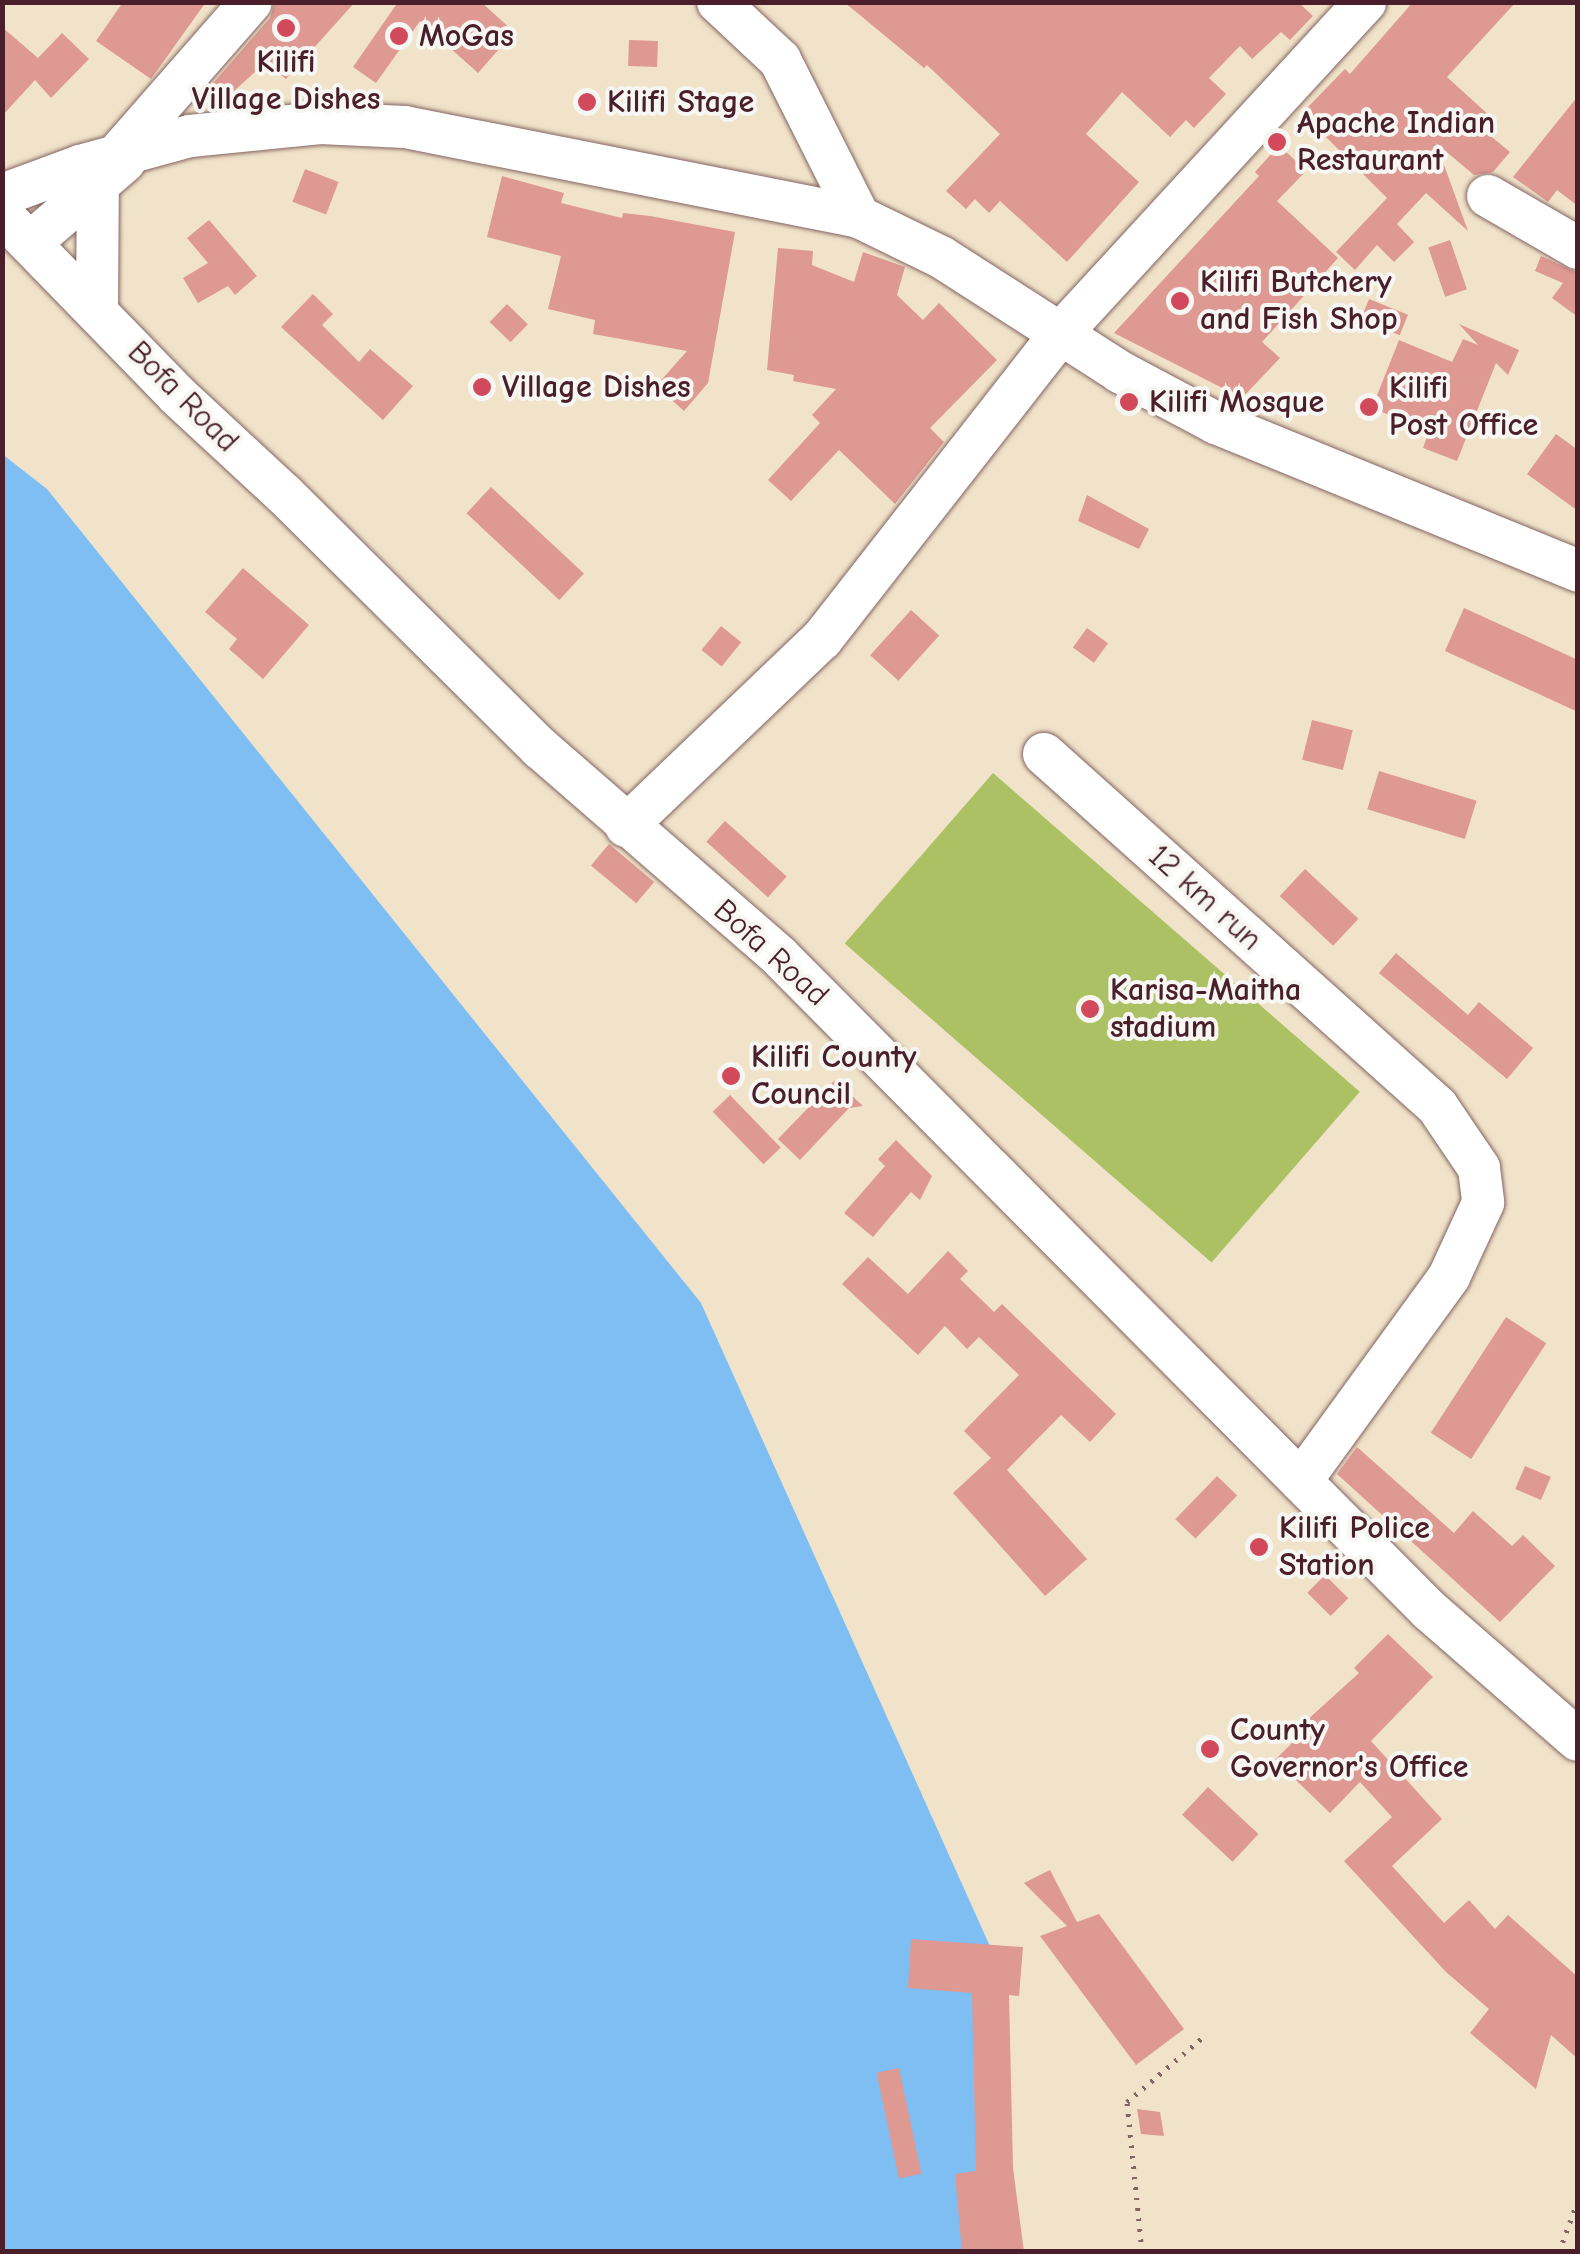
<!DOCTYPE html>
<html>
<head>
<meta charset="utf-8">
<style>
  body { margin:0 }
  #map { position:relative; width:1580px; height:2254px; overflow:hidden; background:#f0e3c9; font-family:"Comic Neue",sans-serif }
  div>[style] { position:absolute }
  .green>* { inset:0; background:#acc064; transform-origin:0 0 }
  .water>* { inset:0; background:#7ebef3 }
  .building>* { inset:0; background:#de9993; transform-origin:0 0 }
  .path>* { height:5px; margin-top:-2.5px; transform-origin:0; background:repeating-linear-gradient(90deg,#846462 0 2.5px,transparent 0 10.5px) }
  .roads { filter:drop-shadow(0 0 2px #846462) drop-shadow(0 0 2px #846462) }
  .minor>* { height:42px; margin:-21px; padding:0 21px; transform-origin:21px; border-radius:21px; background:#fff }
  .dots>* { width:28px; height:28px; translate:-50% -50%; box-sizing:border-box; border:5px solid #f6f6f2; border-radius:50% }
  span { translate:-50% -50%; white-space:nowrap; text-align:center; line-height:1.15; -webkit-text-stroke:8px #f6f6f2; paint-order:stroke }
  .poi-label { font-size:32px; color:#4a1f2b; font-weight:700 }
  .left { translate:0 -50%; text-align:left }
  .street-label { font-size:32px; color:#4a1f2b }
  .frame { position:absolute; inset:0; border:5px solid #4a1f2b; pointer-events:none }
</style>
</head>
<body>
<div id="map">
  <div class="green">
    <div style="left:993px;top:773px;width:486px;height:226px;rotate:41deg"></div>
  </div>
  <div class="water">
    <div style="clip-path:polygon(2px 454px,47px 489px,701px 1303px,993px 1953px,996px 2251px,3px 2251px)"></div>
  </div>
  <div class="building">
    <div style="clip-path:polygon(123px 2px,206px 2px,151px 79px,96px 41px)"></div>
    <div style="clip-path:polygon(275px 2px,355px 2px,286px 79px,266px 62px,222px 102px,209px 88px,270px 18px)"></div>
    <div style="clip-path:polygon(398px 2px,481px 2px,514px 32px,478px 73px,420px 21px,376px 83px,353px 67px)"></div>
    <div style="clip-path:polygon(844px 2px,1298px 2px,1313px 16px,1290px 40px,1281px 32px,1252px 59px,1240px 46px,1209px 78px,1226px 94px,1194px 128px,1186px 120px,1170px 137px,1122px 92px,1086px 134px,1139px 182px,1067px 262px,1000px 201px,989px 213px,975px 199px,966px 209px,946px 191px,1000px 134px,927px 65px,924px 68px)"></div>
    <div style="clip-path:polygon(1413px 2px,1516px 2px,1447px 77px,1491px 117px,1481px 128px,1510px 152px,1493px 172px,1474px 175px,1436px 143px,1468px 231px,1426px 193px,1397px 224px,1414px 242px,1394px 262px,1377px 245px,1355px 270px,1336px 252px,1387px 198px,1302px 113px,1345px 69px,1350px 74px)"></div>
    <div style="clip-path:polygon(2px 27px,38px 58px,62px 33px,89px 59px,51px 98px,35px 80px,2px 116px)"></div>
    <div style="left:629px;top:40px;width:29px;height:26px;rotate:2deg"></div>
    <div style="clip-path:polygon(1578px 96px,1578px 206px,1557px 190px,1548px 202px,1513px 177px)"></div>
    <div style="clip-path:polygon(1279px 145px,1306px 171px,1277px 201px,1338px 258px,1262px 342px,1280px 358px,1242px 398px,1114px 333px,1259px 176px,1255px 172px)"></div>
    <div style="left:305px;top:169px;width:36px;height:35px;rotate:21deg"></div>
    <div style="clip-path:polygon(502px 176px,564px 193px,561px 203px,622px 218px,623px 213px,650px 216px,735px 232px,708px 383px,684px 411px,656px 386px,687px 351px,593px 334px,595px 320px,548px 309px,561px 256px,487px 237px)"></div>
    <div style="clip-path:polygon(209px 220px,257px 276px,235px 295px,228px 286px,198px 303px,183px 278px,208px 263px,187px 238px)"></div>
    <div style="left:1450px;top:240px;width:52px;height:23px;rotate:71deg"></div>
    <div style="clip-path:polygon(778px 248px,813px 251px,812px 265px,854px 282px,863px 252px,905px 267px,897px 295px,923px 320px,939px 303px,997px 360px,930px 428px,944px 442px,895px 504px,839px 450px,791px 501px,768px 480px,820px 423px,812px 415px,836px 389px,793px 381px,794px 375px,767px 370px)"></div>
    <div style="clip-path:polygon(1541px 256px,1578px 273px,1578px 317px,1552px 298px,1563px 283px,1535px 271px)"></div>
    <div style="clip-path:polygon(313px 294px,333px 314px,322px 325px,359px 362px,370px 349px,413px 386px,383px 420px,281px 327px)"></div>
    <div style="left:1369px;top:299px;width:42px;height:22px;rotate:22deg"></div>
    <div style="left:507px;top:304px;width:29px;height:25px;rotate:44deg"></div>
    <div style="clip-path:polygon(1459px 324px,1519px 350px,1508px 375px,1496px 363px,1457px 461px,1423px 448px,1429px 431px,1372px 408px,1399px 340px,1452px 362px,1463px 339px,1478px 345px)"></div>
    <div style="clip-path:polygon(1556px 434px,1578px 450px,1578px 511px,1527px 474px)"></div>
    <div style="left:491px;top:487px;width:127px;height:36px;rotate:43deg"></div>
    <div style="clip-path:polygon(1087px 495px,1149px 529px,1139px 549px,1078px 521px)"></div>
    <div style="clip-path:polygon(243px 568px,309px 625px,263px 679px,229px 649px,237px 639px,205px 612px)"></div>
    <div style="clip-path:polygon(1464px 608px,1578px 660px,1578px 712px,1445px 651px)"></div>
    <div style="left:911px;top:610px;width:38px;height:61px;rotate:42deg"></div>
    <div style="left:721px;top:626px;width:26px;height:31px;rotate:39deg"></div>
    <div style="left:1087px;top:628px;width:26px;height:24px;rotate:36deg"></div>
    <div style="left:1312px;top:720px;width:42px;height:41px;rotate:14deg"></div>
    <div style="left:1379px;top:771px;width:102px;height:40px;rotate:17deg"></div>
    <div style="left:725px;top:821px;width:83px;height:28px;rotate:42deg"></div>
    <div style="left:609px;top:844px;width:59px;height:28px;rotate:40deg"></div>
    <div style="left:1305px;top:869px;width:73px;height:37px;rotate:43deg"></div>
    <div style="clip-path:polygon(1396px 953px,1468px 1015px,1479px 1002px,1533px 1048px,1507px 1079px,1379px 973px)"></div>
    <div style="clip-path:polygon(835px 1080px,863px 1106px,849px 1108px,800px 1160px,778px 1139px)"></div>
    <div style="left:730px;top:1095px;width:73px;height:24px;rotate:46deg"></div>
    <div style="clip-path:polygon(896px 1140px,932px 1176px,920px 1200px,911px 1192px,873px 1237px,844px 1213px,885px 1166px,878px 1159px)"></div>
    <div style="clip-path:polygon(948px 1251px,968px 1271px,960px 1279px,994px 1312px,1002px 1304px,1116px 1414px,1090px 1442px,1061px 1415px,1007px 1470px,1087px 1559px,1045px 1596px,953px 1493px,991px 1458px,964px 1431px,1019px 1375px,979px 1337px,967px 1349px,945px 1326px,918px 1355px,842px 1284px,868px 1257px,908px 1294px)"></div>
    <div style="left:1506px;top:1317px;width:48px;height:138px;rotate:33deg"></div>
    <div style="clip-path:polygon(1357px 1447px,1454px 1533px,1473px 1511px,1512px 1546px,1523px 1535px,1555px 1566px,1500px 1622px,1337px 1474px)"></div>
    <div style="left:1525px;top:1466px;width:28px;height:25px;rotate:23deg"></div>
    <div style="left:1217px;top:1476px;width:28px;height:60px;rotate:44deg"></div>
    <div style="left:1325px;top:1575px;width:33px;height:25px;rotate:45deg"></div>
    <div style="clip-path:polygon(1388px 1634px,1433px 1677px,1371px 1741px,1442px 1819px,1392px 1866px,1444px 1923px,1469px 1900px,1495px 1929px,1508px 1915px,1578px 1977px,1578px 2059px,1551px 2035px,1536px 2089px,1470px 2033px,1489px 2009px,1446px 1972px,1344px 1861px,1392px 1817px,1360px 1782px,1330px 1813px,1275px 1760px,1309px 1726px,1305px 1722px,1359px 1673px,1354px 1668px)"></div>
    <div style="left:1208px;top:1787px;width:69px;height:38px;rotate:43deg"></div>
    <div style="clip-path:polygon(1050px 1870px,1077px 1922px,1099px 1914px,1184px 2029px,1136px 2065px,1040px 1936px,1067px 1926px,1024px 1883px)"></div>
    <div style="clip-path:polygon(911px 1939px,1023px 1947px,1019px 1996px,1009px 1995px,1013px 2168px,1024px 2252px,962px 2252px,955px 2174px,976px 2171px,972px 1993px,908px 1988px)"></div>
    <div style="left:899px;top:2068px;width:108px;height:23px;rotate:78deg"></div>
    <div style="clip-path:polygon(1137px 2109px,1160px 2112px,1164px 2136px,1141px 2134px)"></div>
  </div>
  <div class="path">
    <div style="left:1142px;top:2252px;width:151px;rotate:-95.7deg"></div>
    <div style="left:1127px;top:2102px;width:100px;rotate:-40.5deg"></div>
    <div style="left:1559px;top:2252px;width:55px;rotate:-69.9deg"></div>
  </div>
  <div class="roads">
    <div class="minor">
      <div style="left:718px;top:2px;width:85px;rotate:43.1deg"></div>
      <div style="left:780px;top:60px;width:176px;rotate:63.3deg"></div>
      <div style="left:117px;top:155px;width:203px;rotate:-48.8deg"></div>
      <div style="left:2px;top:195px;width:83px;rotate:-20.4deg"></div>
      <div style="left:80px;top:166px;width:114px;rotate:-15.3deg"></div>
      <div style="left:190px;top:136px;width:131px;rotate:-5.7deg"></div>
      <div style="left:320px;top:123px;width:85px;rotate:2.7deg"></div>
      <div style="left:405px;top:127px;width:463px;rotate:11.2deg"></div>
      <div style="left:859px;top:217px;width:91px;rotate:26deg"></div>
      <div style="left:941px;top:257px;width:213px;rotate:32.7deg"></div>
      <div style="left:1120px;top:372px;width:109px;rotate:28deg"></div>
      <div style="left:1216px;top:423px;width:391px;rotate:22.2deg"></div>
      <div style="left:1488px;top:196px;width:104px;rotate:30deg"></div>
      <div style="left:2px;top:215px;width:252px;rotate:45.8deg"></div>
      <div style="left:178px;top:396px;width:144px;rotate:42.8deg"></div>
      <div style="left:284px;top:494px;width:361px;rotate:44.8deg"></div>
      <div style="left:540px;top:748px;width:317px;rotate:41deg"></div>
      <div style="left:779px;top:956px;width:923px;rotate:45.18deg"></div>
      <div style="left:1430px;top:1611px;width:196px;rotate:41.1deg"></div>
      <div style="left:30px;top:243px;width:125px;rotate:-40.8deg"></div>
      <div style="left:97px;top:311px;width:128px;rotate:-89.6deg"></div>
      <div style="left:1044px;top:754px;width:528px;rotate:41.85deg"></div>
      <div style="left:1437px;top:1106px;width:75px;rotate:55.9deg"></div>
      <div style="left:1479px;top:1168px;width:35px;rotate:83deg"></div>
      <div style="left:1483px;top:1203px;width:81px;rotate:114.7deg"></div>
      <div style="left:1449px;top:1277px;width:252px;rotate:126deg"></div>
      <div style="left:626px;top:826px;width:271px;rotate:-43.7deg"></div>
      <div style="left:822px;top:639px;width:387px;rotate:-52deg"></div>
      <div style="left:1060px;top:334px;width:451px;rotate:-47.4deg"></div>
    </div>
  </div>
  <div class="dots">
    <div style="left:286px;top:28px;background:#d1495b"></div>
    <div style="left:399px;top:36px;background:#d1495b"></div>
    <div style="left:587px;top:102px;background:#d1495b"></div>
    <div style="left:1277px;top:142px;background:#d1495b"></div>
    <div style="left:1180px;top:301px;background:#d1495b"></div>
    <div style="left:482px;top:387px;background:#d1495b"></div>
    <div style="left:1129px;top:402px;background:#d1495b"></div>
    <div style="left:1369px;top:407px;background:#d1495b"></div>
    <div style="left:1090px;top:1009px;background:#d1495b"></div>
    <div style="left:731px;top:1076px;background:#d1495b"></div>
    <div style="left:1259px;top:1547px;background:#d1495b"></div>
    <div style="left:1210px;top:1749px;background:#d1495b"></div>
  </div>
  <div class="poi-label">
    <span class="left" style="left:419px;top:36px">MoGas</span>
    <span style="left:286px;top:81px">Kilifi<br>Village Dishes</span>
    <span class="left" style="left:607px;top:102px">Kilifi Stage</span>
    <span class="left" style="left:1297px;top:142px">Apache Indian<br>Restaurant</span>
    <span class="left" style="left:1200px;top:301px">Kilifi Butchery<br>and Fish Shop</span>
    <span class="left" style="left:502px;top:387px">Village Dishes</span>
    <span class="left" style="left:1389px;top:407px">Kilifi<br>Post Office</span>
    <span class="left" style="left:1149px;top:402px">Kilifi Mosque</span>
    <span class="left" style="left:1110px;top:1009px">Karisa-Maitha<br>stadium</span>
    <span class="left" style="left:751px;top:1076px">Kilifi County<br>Council</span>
    <span class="left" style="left:1279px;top:1547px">Kilifi Police<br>Station</span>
    <span class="left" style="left:1230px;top:1749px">County<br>Governor's Office</span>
  </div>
  <div class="street-label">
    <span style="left:183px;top:397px;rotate:45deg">Bofa Road</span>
    <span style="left:1205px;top:898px;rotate:42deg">12 km run</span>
    <span style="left:771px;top:953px;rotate:42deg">Bofa Road</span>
  </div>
  <div class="frame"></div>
</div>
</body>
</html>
